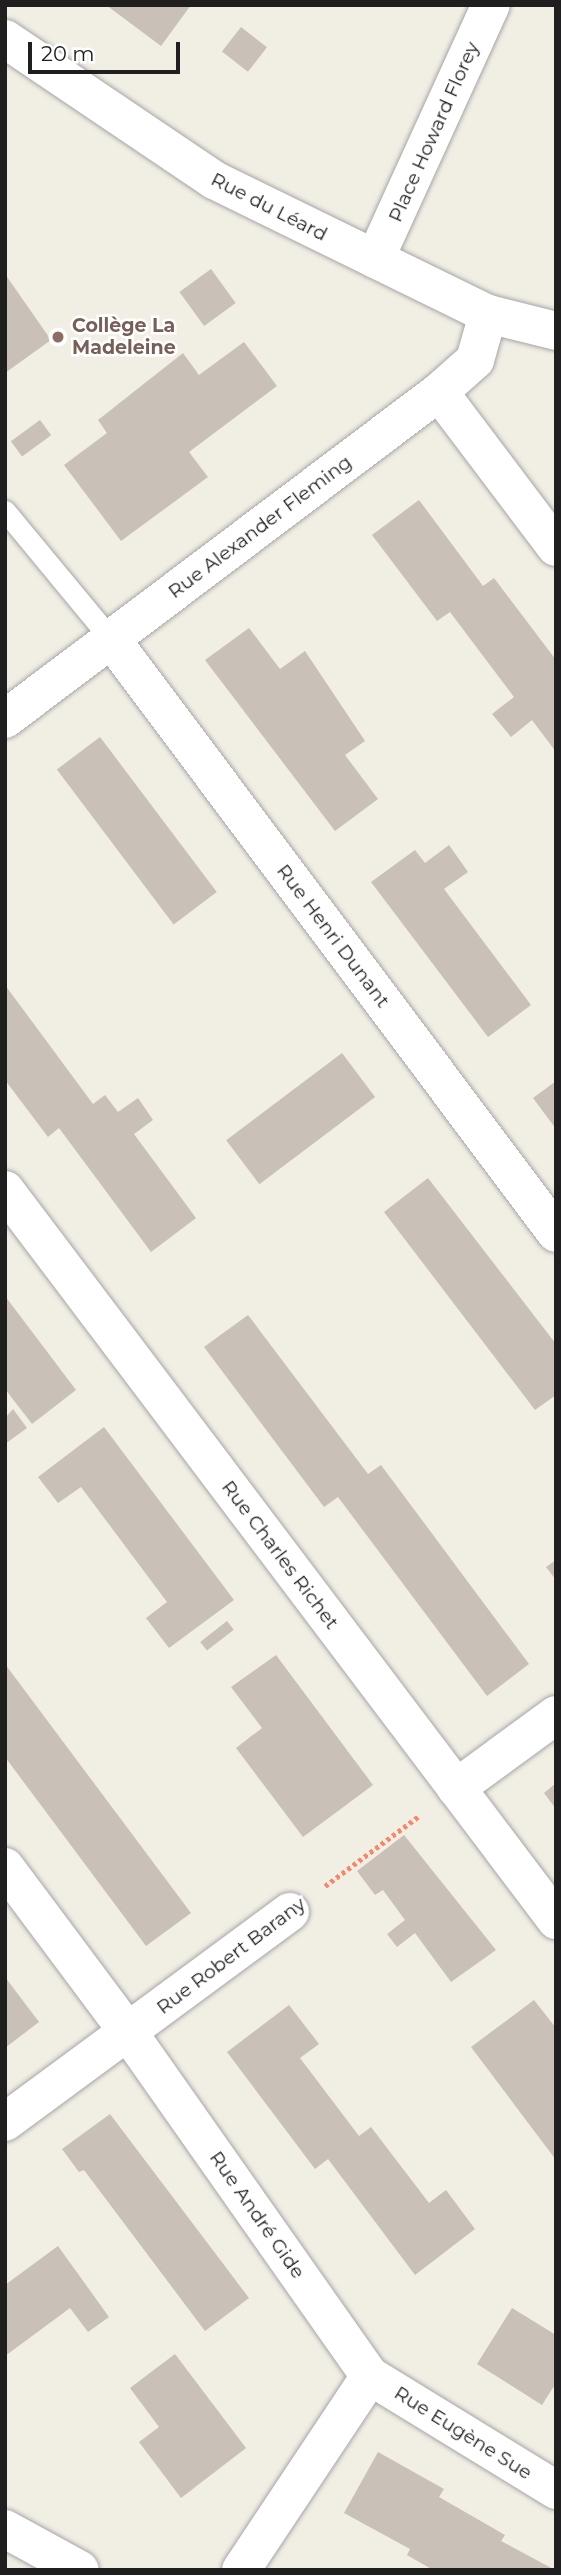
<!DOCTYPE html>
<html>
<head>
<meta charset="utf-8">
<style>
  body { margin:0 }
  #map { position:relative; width:561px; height:2575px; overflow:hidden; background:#f1eee4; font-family:Montserrat,sans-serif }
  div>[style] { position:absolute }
  .building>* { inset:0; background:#c9c0b7; transform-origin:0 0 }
  .path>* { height:4.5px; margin-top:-2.25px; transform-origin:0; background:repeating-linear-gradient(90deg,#ff8367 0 3.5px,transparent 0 7px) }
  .roads { filter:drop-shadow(0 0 2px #a6a6a6) drop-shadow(0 0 2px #a6a6a6) }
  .service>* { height:21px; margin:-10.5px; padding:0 10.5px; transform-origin:10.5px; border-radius:10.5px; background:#fff }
  .minor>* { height:38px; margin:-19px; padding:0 19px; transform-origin:19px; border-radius:19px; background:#fff }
  .dots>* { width:19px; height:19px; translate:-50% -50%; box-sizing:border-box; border:4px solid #fff; border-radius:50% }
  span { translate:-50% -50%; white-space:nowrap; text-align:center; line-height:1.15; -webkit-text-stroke:5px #fff; paint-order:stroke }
  .street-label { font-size:19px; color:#1f1f1f }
  .education-label { font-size:19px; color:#785e54; font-weight:700 }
  .left { translate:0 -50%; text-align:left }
  .frame { position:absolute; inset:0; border:7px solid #1f1f1f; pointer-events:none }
  .scale { position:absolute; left:28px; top:42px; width:152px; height:32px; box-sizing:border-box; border:4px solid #1f1f1f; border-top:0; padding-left:9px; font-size:21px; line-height:24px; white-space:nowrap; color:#1f1f1f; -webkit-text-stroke:5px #fff; paint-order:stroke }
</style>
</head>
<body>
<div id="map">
  <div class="building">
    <div style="clip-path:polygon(106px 5px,191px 5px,161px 46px)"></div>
    <div style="left:241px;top:27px;width:33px;height:31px;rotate:38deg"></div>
    <div style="left:211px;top:269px;width:42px;height:39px;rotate:54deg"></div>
    <div style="clip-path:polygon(5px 274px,51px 340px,5px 373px)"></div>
    <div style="clip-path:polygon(244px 342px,277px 386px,189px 452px,208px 477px,121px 541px,64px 465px,107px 433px,98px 420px,183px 353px,199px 375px)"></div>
    <div style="left:40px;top:420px;width:19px;height:36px;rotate:54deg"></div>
    <div style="clip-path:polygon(419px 500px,483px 586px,494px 578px,556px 660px,556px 752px,532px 720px,511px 737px,492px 714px,514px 697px,450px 612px,437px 621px,372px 535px)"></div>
    <div style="clip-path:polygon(249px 628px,280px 669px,305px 651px,365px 741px,345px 755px,378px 799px,335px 831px,205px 660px)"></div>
    <div style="left:100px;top:737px;width:194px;height:54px;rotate:53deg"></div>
    <div style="clip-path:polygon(449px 845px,468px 872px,444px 889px,531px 1005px,488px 1037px,371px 882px,415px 850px,425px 863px)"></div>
    <div style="clip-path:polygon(5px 985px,93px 1104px,105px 1095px,118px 1112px,138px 1098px,153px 1120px,134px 1134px,196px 1218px,151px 1252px,59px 1128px,48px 1137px,5px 1080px)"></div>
    <div style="left:342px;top:1053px;width:55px;height:145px;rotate:53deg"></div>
    <div style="clip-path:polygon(556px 1081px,556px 1129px,533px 1098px)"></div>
    <div style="clip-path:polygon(428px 1178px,556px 1344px,556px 1395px,535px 1410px,384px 1212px)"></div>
    <div style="clip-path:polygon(5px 1296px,76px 1390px,32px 1424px,5px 1389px)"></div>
    <div style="clip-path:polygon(248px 1315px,368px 1474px,381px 1465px,529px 1664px,487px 1696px,338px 1497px,324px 1507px,204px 1347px)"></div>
    <div style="clip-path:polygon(13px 1409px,27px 1428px,5px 1444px,5px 1418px)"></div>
    <div style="clip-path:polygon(104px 1427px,234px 1600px,169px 1648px,146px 1618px,167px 1602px,81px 1487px,58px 1503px,38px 1477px)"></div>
    <div style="clip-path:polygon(556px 1560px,556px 1580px,546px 1567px)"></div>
    <div style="left:227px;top:1621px;width:11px;height:34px;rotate:52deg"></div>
    <div style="clip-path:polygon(276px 1655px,373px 1785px,303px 1837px,236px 1748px,262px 1728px,231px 1687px)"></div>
    <div style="clip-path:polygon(5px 1664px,191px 1913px,146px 1946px,5px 1757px)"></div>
    <div style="clip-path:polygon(556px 1783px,556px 1809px,544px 1793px)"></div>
    <div style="clip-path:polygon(404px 1835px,496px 1950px,451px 1982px,415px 1933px,397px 1947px,387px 1934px,405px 1920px,383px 1890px,375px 1895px,357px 1871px)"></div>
    <div style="clip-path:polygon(5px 1977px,39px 2022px,5px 2048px)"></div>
    <div style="clip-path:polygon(534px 2000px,556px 2028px,556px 2160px,471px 2047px)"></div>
    <div style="clip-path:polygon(289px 2005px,319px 2044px,300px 2058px,359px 2136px,371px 2127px,429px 2203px,446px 2190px,475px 2229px,415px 2275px,328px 2159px,315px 2169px,227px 2052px)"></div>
    <div style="clip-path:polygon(110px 2114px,249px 2298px,205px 2331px,84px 2170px,79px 2172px,62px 2149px)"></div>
    <div style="clip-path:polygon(58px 2246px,109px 2317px,88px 2332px,70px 2308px,5px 2356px,5px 2285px)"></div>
    <div style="clip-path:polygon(512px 2308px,556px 2335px,556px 2383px,542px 2405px,477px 2364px)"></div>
    <div style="clip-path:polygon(175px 2354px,246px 2448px,181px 2498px,139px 2442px,159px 2427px,130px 2388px)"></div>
    <div style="clip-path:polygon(378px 2452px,444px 2489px,439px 2497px,505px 2535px,501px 2541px,555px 2570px,433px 2570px,407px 2555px,410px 2549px,344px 2513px)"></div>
  </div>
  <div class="path">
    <div style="left:325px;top:1886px;width:117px;rotate:-36.7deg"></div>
  </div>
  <div class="roads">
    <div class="service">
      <div style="left:5px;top:511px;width:166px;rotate:50.4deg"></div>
    </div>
    <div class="minor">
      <div style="left:5px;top:39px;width:252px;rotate:34deg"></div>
      <div style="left:214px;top:180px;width:305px;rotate:26.1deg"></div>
      <div style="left:488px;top:314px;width:70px;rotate:14deg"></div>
      <div style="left:375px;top:259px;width:279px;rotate:-65.5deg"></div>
      <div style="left:439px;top:392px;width:194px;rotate:53deg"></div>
      <div style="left:111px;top:639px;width:742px;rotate:53.16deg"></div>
      <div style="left:5px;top:719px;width:543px;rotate:-37deg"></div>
      <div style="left:439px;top:392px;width:48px;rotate:-41.6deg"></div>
      <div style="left:475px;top:360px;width:48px;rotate:-74.2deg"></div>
      <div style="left:5px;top:1190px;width:915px;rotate:52.95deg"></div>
      <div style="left:456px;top:1788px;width:124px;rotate:-36.1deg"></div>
      <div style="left:5px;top:1867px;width:206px;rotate:53.3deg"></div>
      <div style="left:128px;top:2032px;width:421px;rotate:54.9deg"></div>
      <div style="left:370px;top:2376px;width:233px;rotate:123.6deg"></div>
      <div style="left:5px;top:2122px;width:354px;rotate:-36.4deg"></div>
      <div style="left:370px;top:2376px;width:218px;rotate:31.5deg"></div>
      <div style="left:5px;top:2529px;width:85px;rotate:28.7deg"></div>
    </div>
  </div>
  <div class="dots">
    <div style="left:58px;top:337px;background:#8d6e63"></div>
  </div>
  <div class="street-label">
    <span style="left:434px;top:132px;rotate:-66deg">Place Howard Florey</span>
    <span style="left:269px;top:207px;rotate:27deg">Rue du Léard</span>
    <span style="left:260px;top:527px;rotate:-37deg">Rue Alexander Fleming</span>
    <span style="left:333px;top:936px;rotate:53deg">Rue Henri Dunant</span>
    <span style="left:280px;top:1555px;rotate:53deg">Rue Charles Richet</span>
    <span style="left:231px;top:1956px;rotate:-37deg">Rue Robert Barany</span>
    <span style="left:257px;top:2215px;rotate:55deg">Rue André Gide</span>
    <span style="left:463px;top:2433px;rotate:32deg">Rue Eugène Sue</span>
  </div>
  <div class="education-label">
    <span class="left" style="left:72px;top:337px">Collège La<br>Madeleine</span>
  </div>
  <div class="frame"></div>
  <div class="scale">20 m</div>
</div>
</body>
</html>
